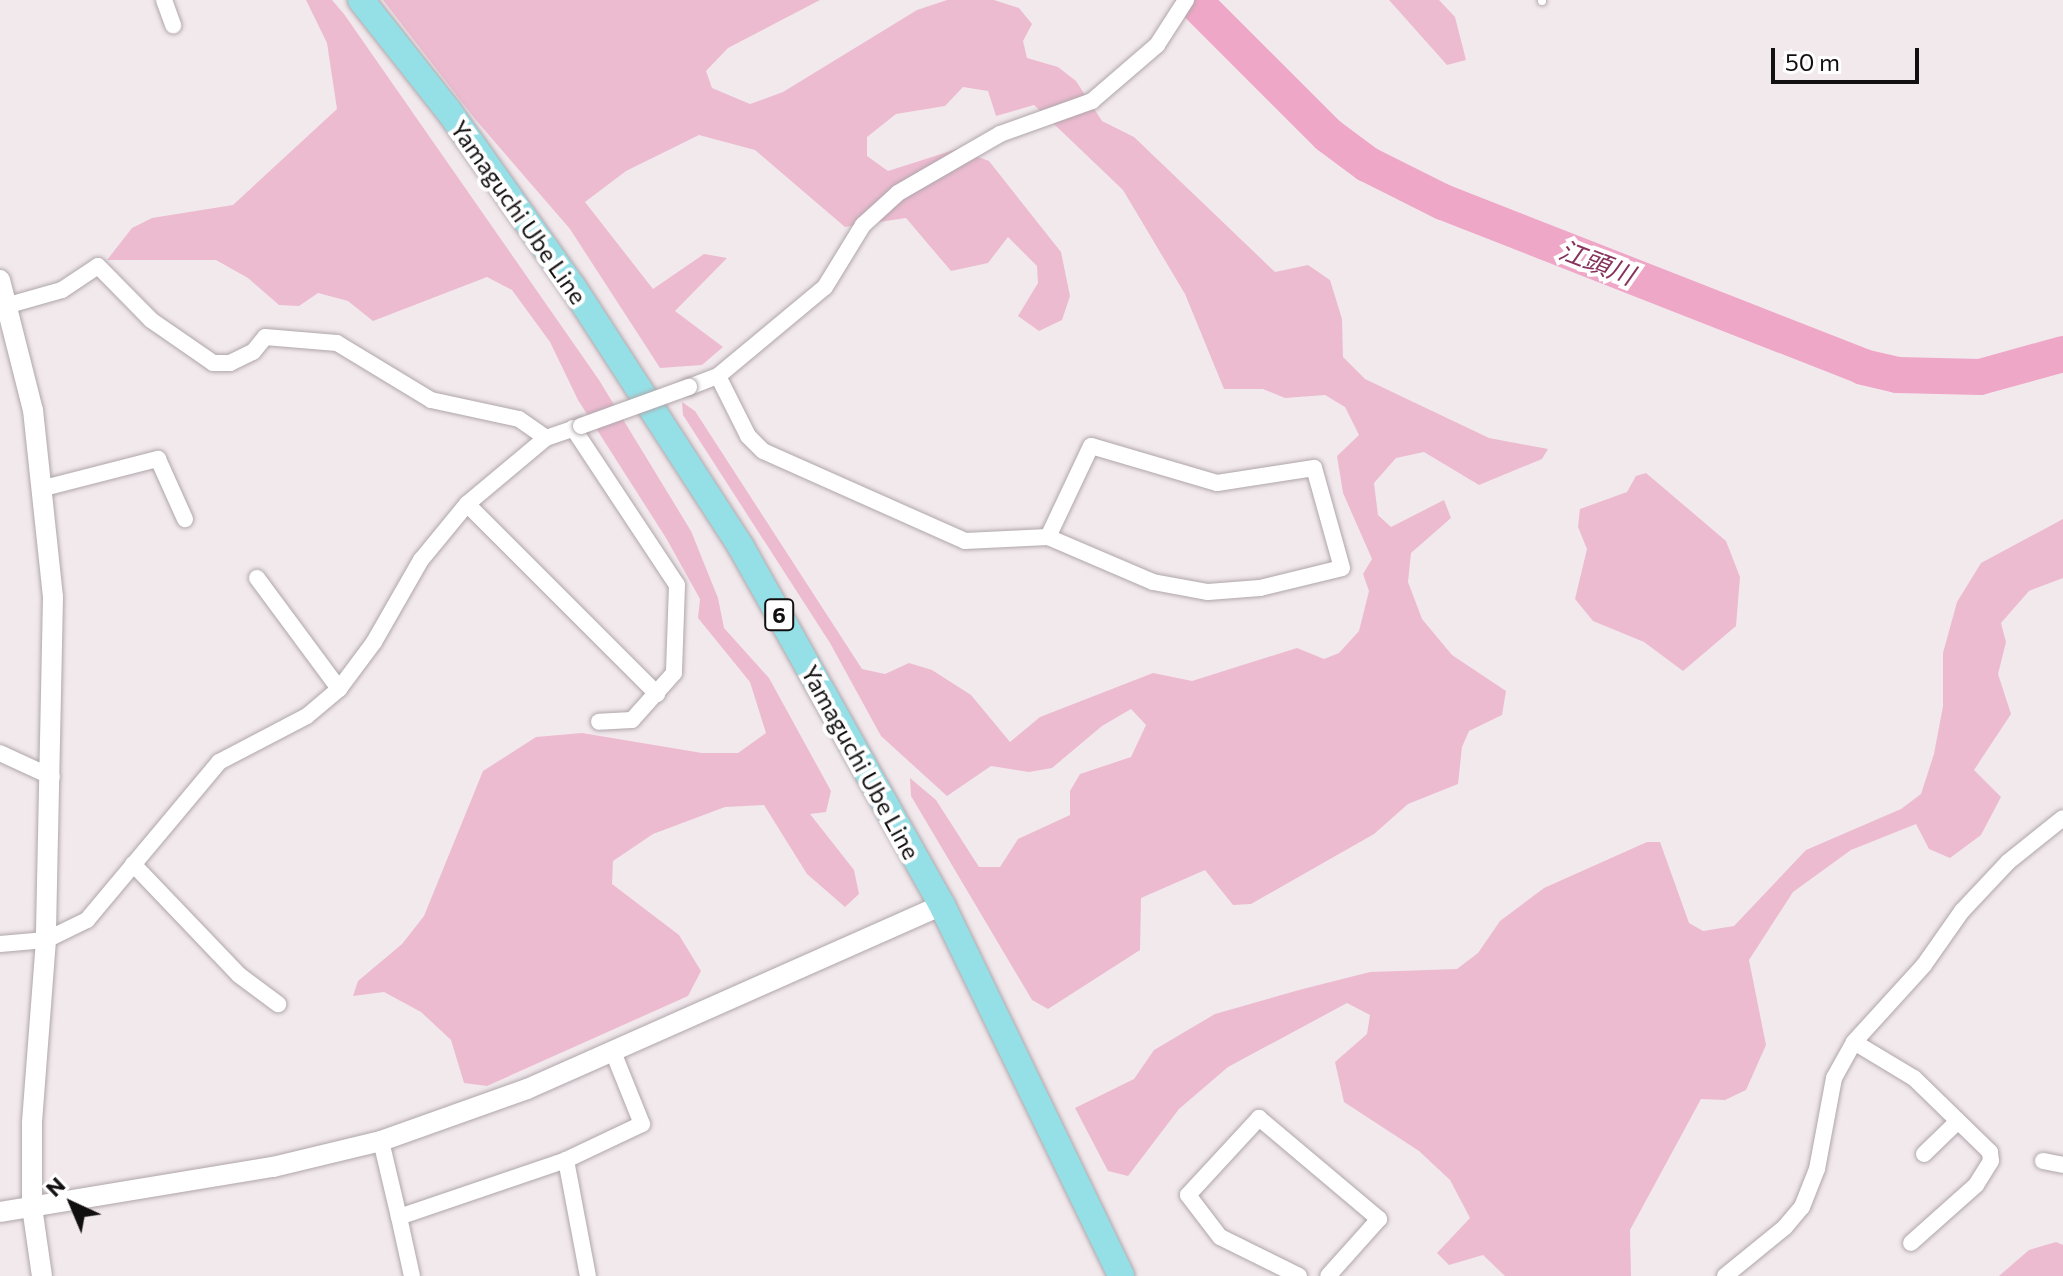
<!DOCTYPE html>
<html>
<head>
<meta charset="utf-8">
<style>
  body { margin:0 }
  #map { position:relative; width:2063px; height:1276px; overflow:hidden; background:#f2e9ed; font-family:Commissioner,"Noto Sans JP",sans-serif }
  div>[style] { position:absolute }
  .green>* { inset:0; background:#edbbd0 }
  .river>* { height:36px; margin:-18px; padding:0 18px; transform-origin:18px; border-radius:18px; background:#efa7c7 }
  .roads { filter:drop-shadow(0 0 2px #afa6aa) drop-shadow(0 0 2px #afa6aa) }
  .service>* { height:8px; margin:-4px; padding:0 4px; transform-origin:4px; border-radius:4px; background:#fff }
  .minor>* { height:16px; margin:-8px; padding:0 8px; transform-origin:8px; border-radius:8px; background:#fff }
  .tertiary>* { height:20px; margin:-10px; padding:0 10px; transform-origin:10px; border-radius:10px; background:#fff }
  .primary>* { height:26px; margin:-13px; padding:0 13px; transform-origin:13px; border-radius:13px; background:#95e0e7 }
  .bridges { filter:drop-shadow(0 0 2px #afa6aa) drop-shadow(0 0 2px #afa6aa) }
  .minor-bridge>* { height:16px; margin:-8px; padding:0 8px; transform-origin:8px; border-radius:8px; background:#fff }
  span { translate:-50% -50%; white-space:nowrap; text-align:center; line-height:1.15; -webkit-text-stroke:8px #fff; paint-order:stroke }
  .shield-label span { padding:2px 6px; background:#fff; border:2px solid; border-radius:6px; -webkit-text-stroke-width:0 }
  .shield-label { font-size:22px; color:#120f10; font-weight:700 }
  .street-label { font-size:24px; color:#120f10 }
  .water-label { font-size:26px; color:#86335d; font-style:italic }
  .north { position:absolute; left:32px; top:1164px; width:80px; height:80px; -webkit-text-stroke:6px #fff; paint-order:stroke; rotate:316deg; font-size:22px; font-weight:700; line-height:32px; text-align:center; color:#120f10 }
  .north::after { content:''; display:block; margin:auto; width:28px; height:36px; background:#120f10; clip-path:polygon(50% 0,100% 100%,50% 72%,0 100%) }
  .scale { position:absolute; left:1771px; top:48px; width:148px; height:36px; box-sizing:border-box; border:4px solid #120f10; border-top:0; padding-left:10px; font-size:24px; line-height:28px; white-space:nowrap; color:#120f10; -webkit-text-stroke:6px #fff; paint-order:stroke }
</style>
</head>
<body>
<div id="map">
  <div class="green">
    <div style="clip-path:polygon(306px 0,332px 0,344px 14px,599px 380px,691px 531px,718px 598px,724px 628px,769px 678px,831px 791px,826px 812px,810px 814px,854px 870px,859px 894px,845px 907px,807px 874px,764px 805px,725px 807px,653px 834px,613px 861px,612px 884px,679px 935px,701px 971px,688px 996px,487px 1086px,464px 1083px,451px 1040px,421px 1012px,384px 992px,353px 996px,358px 981px,402px 944px,424px 916px,483px 771px,536px 737px,582px 733px,702px 753px,738px 753px,766px 733px,750px 682px,698px 618px,700px 599px,666px 538px,578px 400px,550px 342px,512px 290px,487px 277px,373px 321px,348px 301px,318px 293px,299px 306px,279px 305px,248px 278px,216px 260px,107px 260px,132px 228px,152px 218px,233px 205px,337px 109px,327px 43px)"></div>
    <div style="clip-path:polygon(383px 0,820px 0,728px 48px,706px 71px,712px 88px,750px 104px,783px 92px,917px 10px,947px 0,994px 0,1019px 8px,1032px 24px,1023px 41px,1027px 58px,1058px 67px,1076px 81px,1102px 121px,1134px 137px,1275px 272px,1308px 265px,1330px 280px,1342px 319px,1343px 357px,1365px 379px,1489px 438px,1548px 449px,1542px 459px,1479px 485px,1424px 452px,1396px 458px,1374px 483px,1378px 515px,1391px 527px,1444px 500px,1451px 518px,1411px 553px,1408px 582px,1422px 619px,1452px 655px,1506px 691px,1502px 715px,1469px 731px,1462px 747px,1458px 784px,1408px 804px,1374px 834px,1251px 904px,1233px 905px,1205px 870px,1141px 898px,1140px 950px,1048px 1009px,1032px 1000px,911px 796px,910px 778px,936px 800px,979px 867px,1000px 867px,1018px 839px,1070px 815px,1070px 791px,1080px 774px,1131px 757px,1146px 725px,1131px 709px,1102px 726px,1052px 768px,1029px 772px,991px 766px,947px 796px,881px 736px,830px 643px,683px 415px,682px 402px,695px 411px,862px 669px,885px 674px,909px 663px,932px 670px,971px 695px,1010px 742px,1040px 717px,1153px 673px,1192px 681px,1297px 648px,1324px 659px,1339px 653px,1359px 631px,1369px 591px,1363px 574px,1372px 559px,1343px 493px,1337px 456px,1359px 435px,1345px 407px,1325px 395px,1285px 398px,1263px 389px,1224px 389px,1185px 294px,1123px 190px,1034px 105px,996px 116px,988px 91px,963px 87px,945px 106px,896px 114px,867px 137px,867px 156px,888px 171px,957px 149px,989px 161px,1061px 252px,1070px 296px,1062px 320px,1039px 331px,1018px 316px,1038px 283px,1037px 266px,1008px 237px,988px 263px,951px 271px,906px 218px,845px 227px,755px 150px,699px 135px,626px 171px,585px 202px,653px 289px,704px 254px,727px 258px,675px 311px,723px 347px,702px 365px,660px 368px,570px 229px,475px 119px)"></div>
    <div style="clip-path:polygon(1389px 0,1439px 0,1455px 17px,1466px 60px,1447px 65px)"></div>
    <div style="clip-path:polygon(1646px 473px,1726px 541px,1740px 577px,1736px 626px,1683px 671px,1644px 642px,1593px 621px,1575px 599px,1587px 549px,1578px 527px,1580px 509px,1627px 492px,1636px 476px)"></div>
    <div style="clip-path:polygon(2063px 519px,2063px 578px,2029px 591px,2001px 623px,2006px 642px,1998px 674px,2011px 714px,1974px 770px,2001px 797px,1981px 835px,1950px 858px,1929px 849px,1916px 824px,1851px 850px,1793px 892px,1749px 960px,1766px 1045px,1746px 1090px,1725px 1100px,1701px 1099px,1630px 1230px,1631px 1276px,1505px 1276px,1483px 1255px,1449px 1265px,1437px 1253px,1470px 1218px,1450px 1180px,1419px 1151px,1344px 1102px,1335px 1062px,1367px 1034px,1370px 1015px,1347px 1003px,1228px 1067px,1179px 1109px,1128px 1176px,1108px 1171px,1075px 1108px,1134px 1079px,1154px 1050px,1215px 1014px,1299px 990px,1370px 972px,1457px 969px,1478px 953px,1500px 921px,1544px 888px,1647px 842px,1660px 842px,1689px 923px,1703px 931px,1734px 926px,1806px 850px,1901px 809px,1921px 794px,1934px 754px,1943px 706px,1943px 653px,1957px 602px,1981px 563px)"></div>
    <div style="clip-path:polygon(2056px 1242px,2063px 1245px,2063px 1276px,1999px 1276px,2029px 1250px)"></div>
  </div>
  <div class="river">
    <div style="left:1193px;top:0;width:191px;rotate:45deg"></div>
    <div style="left:1328px;top:135px;width:49px;rotate:36.6deg"></div>
    <div style="left:1367px;top:164px;width:85px;rotate:26.6deg"></div>
    <div style="left:1443px;top:202px;width:451px;rotate:21.4deg"></div>
    <div style="left:1863px;top:367px;width:35px;rotate:13deg"></div>
    <div style="left:1897px;top:375px;width:83px;rotate:1.4deg"></div>
    <div style="left:1980px;top:377px;width:86px;rotate:-15.5deg"></div>
  </div>
  <div class="roads">
    <div class="service">
      <div style="left:1542px;top:1px;width:1px;rotate:-90deg"></div>
    </div>
    <div class="minor">
      <div style="left:164px;top:0;width:27px;rotate:70deg"></div>
      <div style="left:9px;top:305px;width:55px;rotate:-15.8deg"></div>
      <div style="left:62px;top:290px;width:43px;rotate:-33.7deg"></div>
      <div style="left:98px;top:266px;width:76px;rotate:45.5deg"></div>
      <div style="left:151px;top:320px;width:75px;rotate:34.7deg"></div>
      <div style="left:213px;top:363px;width:17px"></div>
      <div style="left:230px;top:363px;width:25px;rotate:-26deg"></div>
      <div style="left:253px;top:352px;width:19px;rotate:-51deg"></div>
      <div style="left:265px;top:337px;width:72px;rotate:4.8deg"></div>
      <div style="left:337px;top:343px;width:110px;rotate:31.2deg"></div>
      <div style="left:431px;top:400px;width:90px;rotate:12.2deg"></div>
      <div style="left:519px;top:419px;width:33px;rotate:35deg"></div>
      <div style="left:718px;top:376px;width:67px;rotate:63.4deg"></div>
      <div style="left:748px;top:436px;width:21px;rotate:45deg"></div>
      <div style="left:763px;top:451px;width:221px;rotate:24deg"></div>
      <div style="left:965px;top:541px;width:83px;rotate:-2.8deg"></div>
      <div style="left:1048px;top:537px;width:114px;rotate:23.2deg"></div>
      <div style="left:1153px;top:582px;width:56px;rotate:10.3deg"></div>
      <div style="left:1208px;top:592px;width:52px;rotate:-4.4deg"></div>
      <div style="left:1260px;top:588px;width:84px;rotate:-13.7deg"></div>
      <div style="left:1342px;top:568px;width:104px;rotate:-105.6deg"></div>
      <div style="left:1314px;top:468px;width:98px;rotate:171.2deg"></div>
      <div style="left:1217px;top:483px;width:131px;rotate:-163.6deg"></div>
      <div style="left:1091px;top:446px;width:101px;rotate:115.3deg"></div>
      <div style="left:689px;top:387px;width:31px;rotate:-21deg"></div>
      <div style="left:718px;top:376px;width:139px;rotate:-39.8deg"></div>
      <div style="left:825px;top:287px;width:73px;rotate:-58.5deg"></div>
      <div style="left:863px;top:225px;width:47px;rotate:-42.4deg"></div>
      <div style="left:898px;top:193px;width:118px;rotate:-30deg"></div>
      <div style="left:1000px;top:134px;width:98px;rotate:-19.7deg"></div>
      <div style="left:1092px;top:101px;width:86px;rotate:-40.7deg"></div>
      <div style="left:1157px;top:45px;width:54px;rotate:-57.2deg"></div>
      <div style="left:573px;top:428px;width:188px;rotate:56.5deg"></div>
      <div style="left:677px;top:585px;width:88px;rotate:92deg"></div>
      <div style="left:674px;top:673px;width:63px;rotate:131.8deg"></div>
      <div style="left:632px;top:720px;width:33px;rotate:177deg"></div>
      <div style="left:44px;top:488px;width:118px;rotate:-14.3deg"></div>
      <div style="left:158px;top:459px;width:66px;rotate:65.8deg"></div>
      <div style="left:467px;top:504px;width:269px;rotate:45deg"></div>
      <div style="left:257px;top:578px;width:138px;rotate:53.5deg"></div>
      <div style="left:0;top:753px;width:57px;rotate:24.8deg"></div>
      <div style="left:133px;top:864px;width:153px;rotate:46.3deg"></div>
      <div style="left:239px;top:975px;width:49px;rotate:36.6deg"></div>
      <div style="left:0;top:944px;width:46px;rotate:-5deg"></div>
      <div style="left:46px;top:940px;width:46px;rotate:-26deg"></div>
      <div style="left:87px;top:920px;width:206px;rotate:-50.1deg"></div>
      <div style="left:219px;top:762px;width:99px;rotate:-27.6deg"></div>
      <div style="left:307px;top:716px;width:42px;rotate:-40.2deg"></div>
      <div style="left:339px;top:689px;width:59px;rotate:-53.3deg"></div>
      <div style="left:374px;top:642px;width:95px;rotate:-60.2deg"></div>
      <div style="left:421px;top:560px;width:72px;rotate:-50.6deg"></div>
      <div style="left:467px;top:504px;width:103px;rotate:-39.9deg"></div>
      <div style="left:546px;top:438px;width:37px;rotate:-19deg"></div>
      <div style="left:1854px;top:1042px;width:70px;rotate:31deg"></div>
      <div style="left:1914px;top:1078px;width:106px;rotate:44.2deg"></div>
      <div style="left:1990px;top:1152px;width:9px;rotate:84deg"></div>
      <div style="left:1991px;top:1161px;width:28px;rotate:122deg"></div>
      <div style="left:1976px;top:1185px;width:87px;rotate:138.3deg"></div>
      <div style="left:381px;top:1141px;width:78px;rotate:76.7deg"></div>
      <div style="left:399px;top:1217px;width:176px;rotate:-18.8deg"></div>
      <div style="left:566px;top:1160px;width:84px;rotate:-25.3deg"></div>
      <div style="left:642px;top:1124px;width:78px;rotate:-111.9deg"></div>
      <div style="left:1924px;top:1154px;width:47px;rotate:-44.1deg"></div>
      <div style="left:566px;top:1160px;width:118px;rotate:79.3deg"></div>
      <div style="left:2043px;top:1161px;width:20px;rotate:11deg"></div>
      <div style="left:399px;top:1217px;width:60px;rotate:77.6deg"></div>
      <div style="left:1299px;top:1276px;width:88px;rotate:-153.7deg"></div>
      <div style="left:1220px;top:1237px;width:53px;rotate:-127.3deg"></div>
      <div style="left:1188px;top:1195px;width:105px;rotate:-47.3deg"></div>
      <div style="left:1259px;top:1118px;width:157px;rotate:40.1deg"></div>
      <div style="left:1379px;top:1219px;width:76px;rotate:131.8deg"></div>
      <div style="left:1725px;top:1276px;width:77px;rotate:-39.2deg"></div>
      <div style="left:1785px;top:1227px;width:26px;rotate:-50deg"></div>
      <div style="left:1802px;top:1207px;width:41px;rotate:-68.5deg"></div>
      <div style="left:1817px;top:1169px;width:93px;rotate:-79.4deg"></div>
      <div style="left:1834px;top:1078px;width:41px;rotate:-60.9deg"></div>
      <div style="left:1854px;top:1042px;width:104px;rotate:-47.7deg"></div>
      <div style="left:1924px;top:965px;width:66px;rotate:-54.9deg"></div>
      <div style="left:1962px;top:911px;width:67px;rotate:-46.8deg"></div>
      <div style="left:2008px;top:862px;width:70px;rotate:-38.7deg"></div>
    </div>
    <div class="tertiary">
      <div style="left:0;top:280px;width:134px;rotate:75.8deg"></div>
      <div style="left:33px;top:410px;width:188px;rotate:83.9deg"></div>
      <div style="left:53px;top:597px;width:343px;rotate:91.2deg"></div>
      <div style="left:46px;top:940px;width:184px;rotate:94.4deg"></div>
      <div style="left:32px;top:1123px;width:84px;rotate:90deg"></div>
      <div style="left:32px;top:1207px;width:70px;rotate:81.8deg"></div>
      <div style="left:0;top:1212px;width:277px;rotate:-9.4deg"></div>
      <div style="left:273px;top:1167px;width:111px;rotate:-13.5deg"></div>
      <div style="left:381px;top:1141px;width:155px;rotate:-19.6deg"></div>
      <div style="left:527px;top:1089px;width:454px;rotate:-23.9deg"></div>
    </div>
    <div class="primary">
      <div style="left:361px;top:0;width:140px;rotate:51.7deg"></div>
      <div style="left:448px;top:110px;width:217px;rotate:54.8deg"></div>
      <div style="left:573px;top:287px;width:310px;rotate:57.1deg"></div>
      <div style="left:741px;top:547px;width:411px;rotate:60.7deg"></div>
      <div style="left:942px;top:905px;width:412px;rotate:64.2deg"></div>
    </div>
  </div>
  <div class="bridges">
    <div class="minor-bridge">
      <div style="left:581px;top:426px;width:115px;rotate:-19.9deg"></div>
    </div>
  </div>
  <div class="shield-label">
    <span style="left:779px;top:615px">6</span>
  </div>
  <div class="street-label">
    <span style="left:519px;top:212px;rotate:55deg">Yamaguchi Ube Line</span>
    <span style="left:861px;top:762px;rotate:61deg">Yamaguchi Ube Line</span>
  </div>
  <div class="water-label">
    <span style="left:1597px;top:262px;rotate:21deg">江頭川</span>
  </div>
  <div class="north">N</div>
  <div class="scale">50 m</div>
</div>
</body>
</html>
